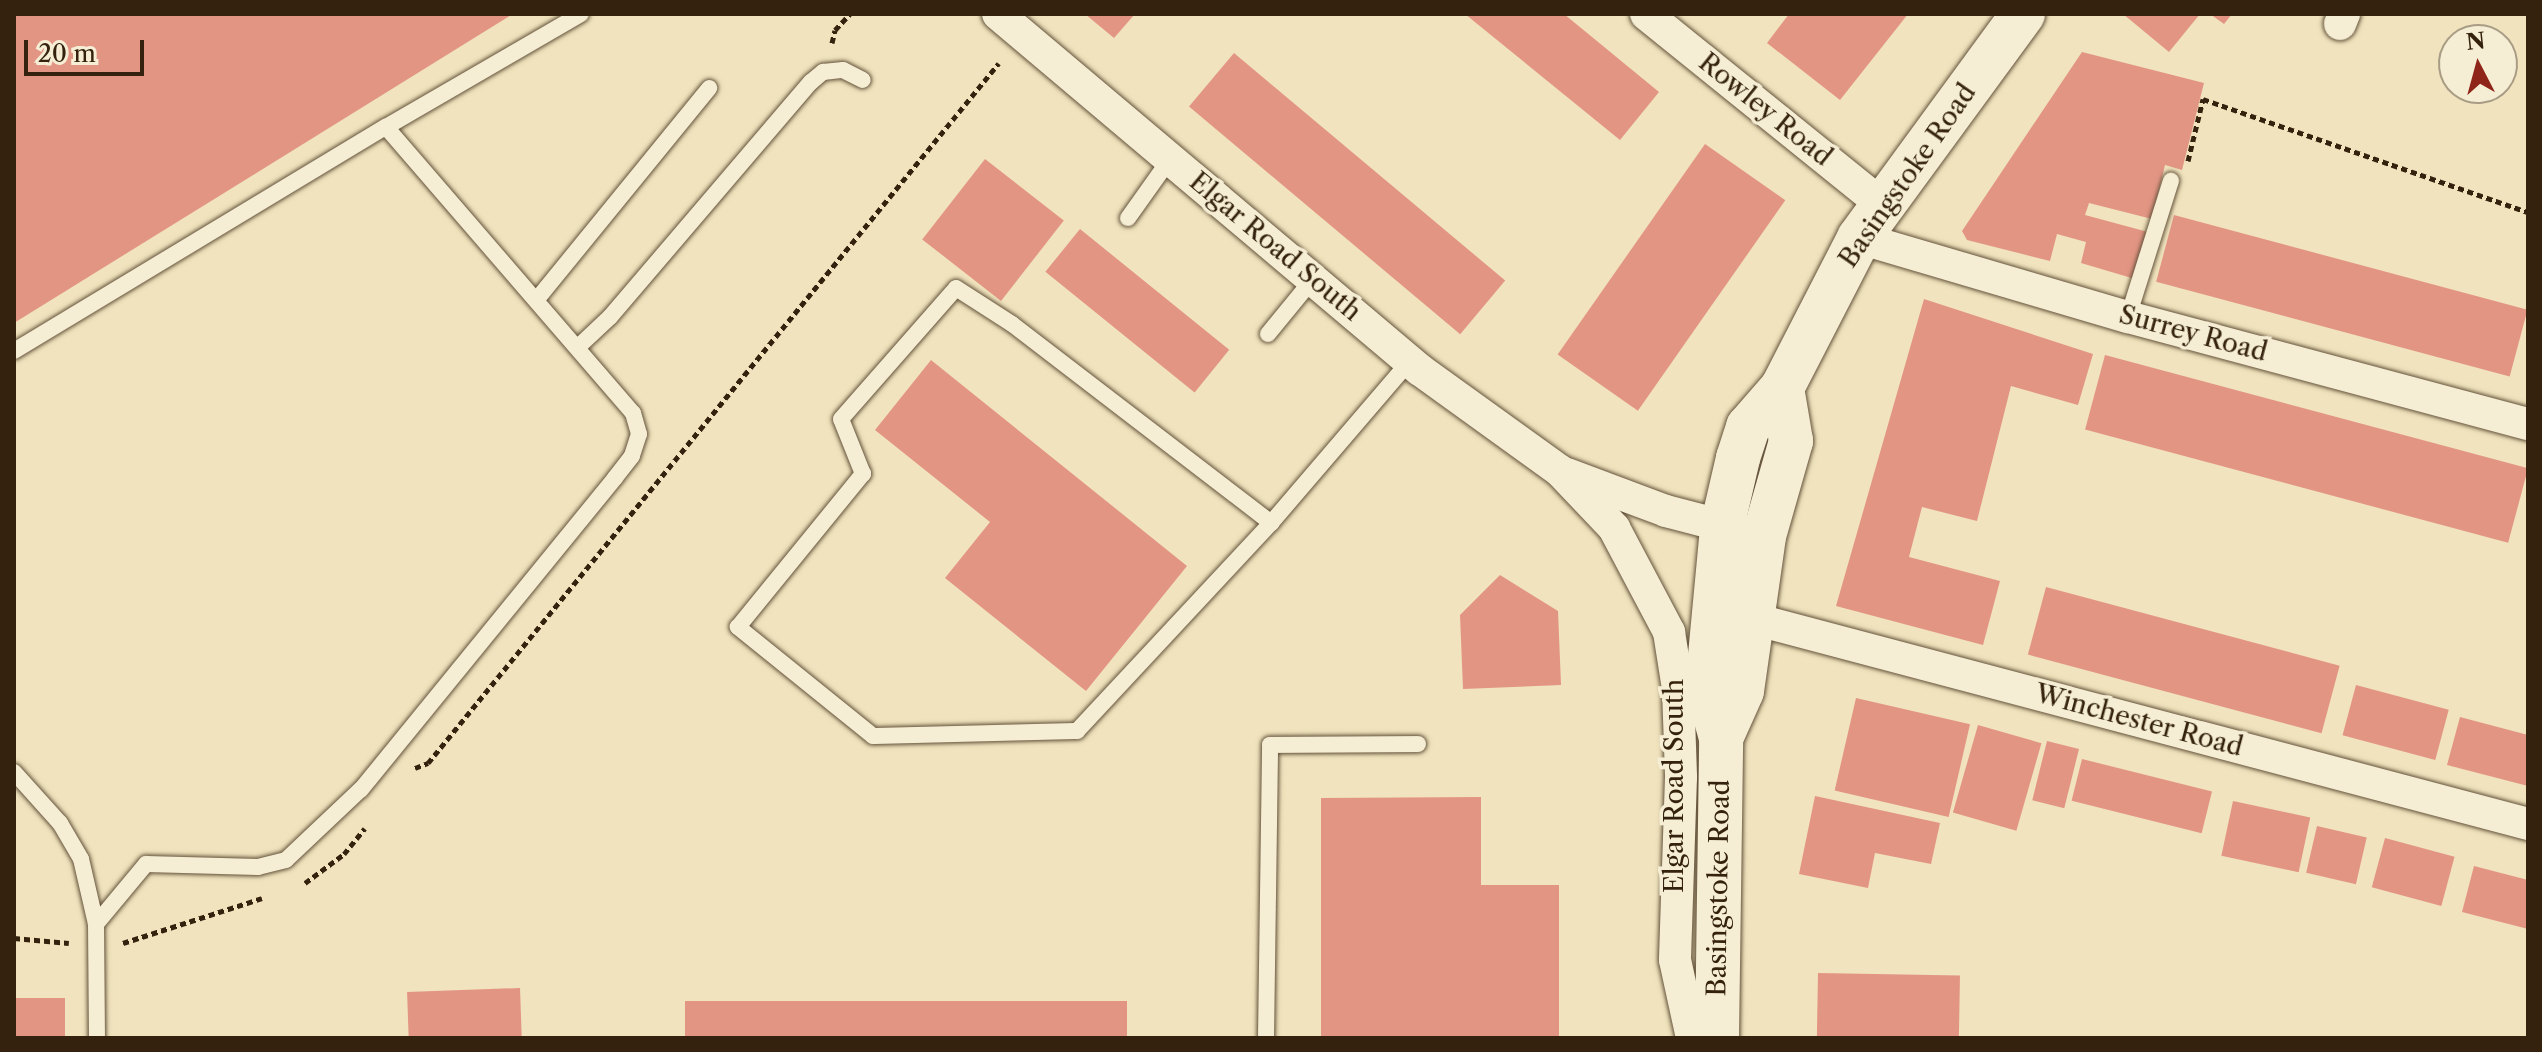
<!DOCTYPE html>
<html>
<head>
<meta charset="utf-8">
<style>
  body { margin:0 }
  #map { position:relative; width:2542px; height:1052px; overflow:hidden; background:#f0e3bd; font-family:"Libre Caslon Text",serif }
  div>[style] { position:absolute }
  .building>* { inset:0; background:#e39584; transform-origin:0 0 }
  .path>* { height:5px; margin-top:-2.5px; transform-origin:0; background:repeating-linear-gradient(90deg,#34220e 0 6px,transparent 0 10px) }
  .roads { filter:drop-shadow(0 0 2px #63523a) drop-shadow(0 0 2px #63523a) }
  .lane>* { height:16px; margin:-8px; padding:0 8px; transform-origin:8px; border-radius:8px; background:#f5edd4 }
  .street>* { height:32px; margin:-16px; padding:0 16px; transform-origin:16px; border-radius:16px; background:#f5edd4 }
  .secondary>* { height:44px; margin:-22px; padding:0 22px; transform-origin:22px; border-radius:22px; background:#f5edd4 }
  span { translate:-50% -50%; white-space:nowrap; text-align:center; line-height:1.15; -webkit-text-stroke:7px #f5edd4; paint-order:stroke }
  .street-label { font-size:26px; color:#34220e }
  .frame { position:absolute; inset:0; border:16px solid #34220e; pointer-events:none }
  .north { position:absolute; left:2438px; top:24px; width:80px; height:80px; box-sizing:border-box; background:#f5edd4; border:2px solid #a89c85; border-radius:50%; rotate:354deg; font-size:22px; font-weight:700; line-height:32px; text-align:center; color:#34220e }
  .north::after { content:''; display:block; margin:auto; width:28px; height:36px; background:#8f2418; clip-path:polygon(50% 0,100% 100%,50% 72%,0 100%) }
  .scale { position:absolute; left:24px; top:40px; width:120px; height:36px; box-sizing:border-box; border:4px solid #34220e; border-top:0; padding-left:10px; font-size:24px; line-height:28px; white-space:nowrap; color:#34220e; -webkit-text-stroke:6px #f5edd4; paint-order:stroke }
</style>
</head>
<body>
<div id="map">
  <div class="building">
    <div style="clip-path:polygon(14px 14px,513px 14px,14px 323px)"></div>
    <div style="clip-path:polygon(1085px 14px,1135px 14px,1114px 38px)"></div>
    <div style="clip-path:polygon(1465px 14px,1564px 14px,1659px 92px,1620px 140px)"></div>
    <div style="clip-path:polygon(1789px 14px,1908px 14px,1840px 100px,1767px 43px)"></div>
    <div style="clip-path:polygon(2123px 14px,2200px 14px,2169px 52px)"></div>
    <div style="clip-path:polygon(2210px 14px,2232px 14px,2224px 24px)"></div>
    <div style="clip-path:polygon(2082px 52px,2204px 83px,2182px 170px,2165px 165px,2152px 219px,2089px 203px,2085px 215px,2148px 232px,2135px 279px,2081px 263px,2086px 242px,2057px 234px,2050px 261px,1967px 240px,1962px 231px)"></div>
    <div style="left:1234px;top:53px;width:354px;height:70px;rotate:40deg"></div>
    <div style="left:1705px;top:144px;width:98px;height:257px;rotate:35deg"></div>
    <div style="left:985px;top:159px;width:100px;height:102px;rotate:38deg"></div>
    <div style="left:2174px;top:215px;width:366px;height:69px;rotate:15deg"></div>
    <div style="left:1080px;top:229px;width:192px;height:55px;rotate:39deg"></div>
    <div style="clip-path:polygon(1924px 299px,2093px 354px,2078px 405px,2011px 386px,1977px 521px,1922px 507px,1909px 557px,2000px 581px,1983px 645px,1836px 606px)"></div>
    <div style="left:2105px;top:355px;width:438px;height:77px;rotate:15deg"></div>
    <div style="clip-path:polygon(931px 360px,1187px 566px,1086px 691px,945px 578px,990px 522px,875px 430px)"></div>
    <div style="clip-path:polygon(1500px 575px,1558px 611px,1561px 685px,1463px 689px,1460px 615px)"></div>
    <div style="left:2046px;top:587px;width:304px;height:70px;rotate:15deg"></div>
    <div style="left:2356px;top:685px;width:96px;height:52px;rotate:15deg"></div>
    <div style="left:1856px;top:698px;width:117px;height:95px;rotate:13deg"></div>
    <div style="clip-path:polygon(2460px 717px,2528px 735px,2528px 786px,2447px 765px)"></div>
    <div style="left:1978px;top:725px;width:66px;height:91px;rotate:16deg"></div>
    <div style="left:2047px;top:741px;width:33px;height:61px;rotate:14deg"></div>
    <div style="left:2082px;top:759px;width:134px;height:43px;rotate:14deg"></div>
    <div style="clip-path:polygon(1815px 796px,1940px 823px,1931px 864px,1875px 853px,1868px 888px,1799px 874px)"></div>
    <div style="clip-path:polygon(1481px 797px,1481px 885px,1559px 885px,1559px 1038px,1321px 1038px,1321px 798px)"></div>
    <div style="left:2233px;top:801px;width:79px;height:56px;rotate:12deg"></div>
    <div style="left:2317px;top:826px;width:51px;height:48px;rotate:13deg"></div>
    <div style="left:2385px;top:838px;width:72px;height:51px;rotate:15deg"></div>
    <div style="clip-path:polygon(2474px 866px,2528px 880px,2528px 929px,2462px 912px)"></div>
    <div style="left:1818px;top:973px;width:142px;height:65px;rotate:1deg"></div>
    <div style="left:520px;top:988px;width:50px;height:113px;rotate:88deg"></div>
    <div style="left:14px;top:998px;width:51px;height:40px"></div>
    <div style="left:685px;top:1001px;width:442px;height:37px"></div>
  </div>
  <div class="path">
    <div style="left:832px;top:43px;width:13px;rotate:-77deg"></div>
    <div style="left:835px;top:30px;width:22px;rotate:-47deg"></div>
    <div style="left:2188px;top:161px;width:64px;rotate:-76.4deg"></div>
    <div style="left:2203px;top:99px;width:344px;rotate:19.2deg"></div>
    <div style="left:415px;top:768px;width:14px;rotate:-21deg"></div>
    <div style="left:428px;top:763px;width:903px;rotate:-50.8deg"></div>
    <div style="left:305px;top:883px;width:49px;rotate:-36.6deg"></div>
    <div style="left:344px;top:854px;width:33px;rotate:-51deg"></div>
    <div style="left:14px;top:938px;width:55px;rotate:5.2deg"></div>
    <div style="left:123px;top:943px;width:146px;rotate:-17.9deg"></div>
  </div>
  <div class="roads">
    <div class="lane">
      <div style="left:386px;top:127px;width:225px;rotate:-30.1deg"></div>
      <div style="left:1128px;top:218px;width:72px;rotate:-54.6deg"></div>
      <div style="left:538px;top:298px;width:271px;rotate:-50.8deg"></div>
      <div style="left:2128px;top:317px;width:143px;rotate:-72.5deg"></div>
      <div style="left:1268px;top:334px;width:71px;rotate:-50.7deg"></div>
      <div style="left:578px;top:347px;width:44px;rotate:-43.2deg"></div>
      <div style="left:610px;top:317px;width:309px;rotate:-49.5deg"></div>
      <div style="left:811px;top:82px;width:16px;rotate:-40deg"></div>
      <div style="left:823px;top:72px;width:20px;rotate:-6deg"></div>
      <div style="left:843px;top:70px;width:22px;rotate:27deg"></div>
      <div style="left:14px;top:351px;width:434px;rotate:-31.1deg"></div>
      <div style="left:386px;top:127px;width:378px;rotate:49.2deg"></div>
      <div style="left:633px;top:413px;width:22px;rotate:74deg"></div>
      <div style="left:639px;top:434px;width:23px;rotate:108deg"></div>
      <div style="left:632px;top:456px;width:28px;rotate:128deg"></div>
      <div style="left:615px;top:478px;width:402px;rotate:129.2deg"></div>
      <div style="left:361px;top:789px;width:103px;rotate:136.6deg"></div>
      <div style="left:286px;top:860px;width:29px;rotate:166deg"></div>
      <div style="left:258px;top:867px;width:112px;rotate:-178.5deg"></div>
      <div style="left:146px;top:864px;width:78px;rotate:129.8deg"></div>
      <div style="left:1271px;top:523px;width:284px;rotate:133deg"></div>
      <div style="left:1077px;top:731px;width:204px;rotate:178.6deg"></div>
      <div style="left:873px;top:736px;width:174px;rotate:-141.1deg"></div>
      <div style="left:738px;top:627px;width:198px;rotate:-50.8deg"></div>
      <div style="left:863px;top:474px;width:59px;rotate:-111.8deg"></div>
      <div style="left:841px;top:419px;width:174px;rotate:-48.7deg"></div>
      <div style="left:956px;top:288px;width:67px;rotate:32.7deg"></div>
      <div style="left:1012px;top:324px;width:327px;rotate:37.5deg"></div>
      <div style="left:1271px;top:523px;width:213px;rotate:-49.4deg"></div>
      <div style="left:14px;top:772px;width:69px;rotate:48deg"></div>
      <div style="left:60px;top:823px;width:42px;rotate:59.7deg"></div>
      <div style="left:81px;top:859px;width:67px;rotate:77deg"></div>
      <div style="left:96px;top:924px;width:114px;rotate:89.5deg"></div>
      <div style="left:1266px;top:1038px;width:293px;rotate:-89.2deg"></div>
      <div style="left:1270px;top:745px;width:148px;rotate:-0.4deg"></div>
    </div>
    <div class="street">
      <div style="left:998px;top:14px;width:552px;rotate:40.15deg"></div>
      <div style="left:1420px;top:370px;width:173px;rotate:35.8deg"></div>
      <div style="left:1560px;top:471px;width:79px;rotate:46.5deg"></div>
      <div style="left:1614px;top:528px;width:118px;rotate:62.1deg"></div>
      <div style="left:1669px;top:632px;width:58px;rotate:81deg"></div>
      <div style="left:1678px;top:689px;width:88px;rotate:88deg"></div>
      <div style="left:1681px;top:777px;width:183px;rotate:91.9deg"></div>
      <div style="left:1675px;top:960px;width:80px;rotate:77.7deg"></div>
      <div style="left:1646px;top:14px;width:306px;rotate:38.9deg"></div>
      <div style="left:2340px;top:24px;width:11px;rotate:-68deg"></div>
      <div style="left:1859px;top:238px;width:280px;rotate:16.4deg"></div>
      <div style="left:2128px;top:317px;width:414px;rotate:15deg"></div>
      <div style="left:1567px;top:474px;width:106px;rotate:20.5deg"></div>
      <div style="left:1666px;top:511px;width:80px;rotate:14.6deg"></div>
      <div style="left:1750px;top:618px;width:805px;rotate:14.83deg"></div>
    </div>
    <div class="secondary">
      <div style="left:1721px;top:738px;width:51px;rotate:-65.9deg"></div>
      <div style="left:1742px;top:691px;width:157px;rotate:-81.9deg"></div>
      <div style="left:1764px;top:536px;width:99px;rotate:-74.1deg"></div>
      <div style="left:1791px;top:441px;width:54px;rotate:-99.6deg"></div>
      <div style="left:1717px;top:1038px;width:300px;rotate:-89.2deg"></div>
      <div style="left:1721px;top:738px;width:53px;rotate:-105.4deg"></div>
      <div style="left:1707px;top:687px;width:161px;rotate:-84.6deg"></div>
      <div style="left:1722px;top:527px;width:71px;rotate:-76.9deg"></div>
      <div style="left:1738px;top:458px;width:33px;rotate:-72deg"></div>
      <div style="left:1748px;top:427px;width:52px;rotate:-48.9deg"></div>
      <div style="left:1782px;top:388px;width:169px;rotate:-62.8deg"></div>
      <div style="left:1859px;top:238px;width:278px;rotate:-53.8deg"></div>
    </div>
  </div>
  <div class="street-label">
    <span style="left:1765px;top:110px;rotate:39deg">Rowley Road</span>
    <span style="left:1908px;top:176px;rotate:-55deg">Basingstoke Road</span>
    <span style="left:1275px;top:247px;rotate:40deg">Elgar Road South</span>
    <span style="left:2193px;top:334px;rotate:15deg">Surrey Road</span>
    <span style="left:2139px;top:721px;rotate:15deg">Winchester Road</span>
    <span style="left:1675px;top:786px;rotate:-90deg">Elgar Road South</span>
    <span style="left:1719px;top:888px;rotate:-89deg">Basingstoke Road</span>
  </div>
  <div class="frame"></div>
  <div class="north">N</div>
  <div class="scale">20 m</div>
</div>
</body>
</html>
